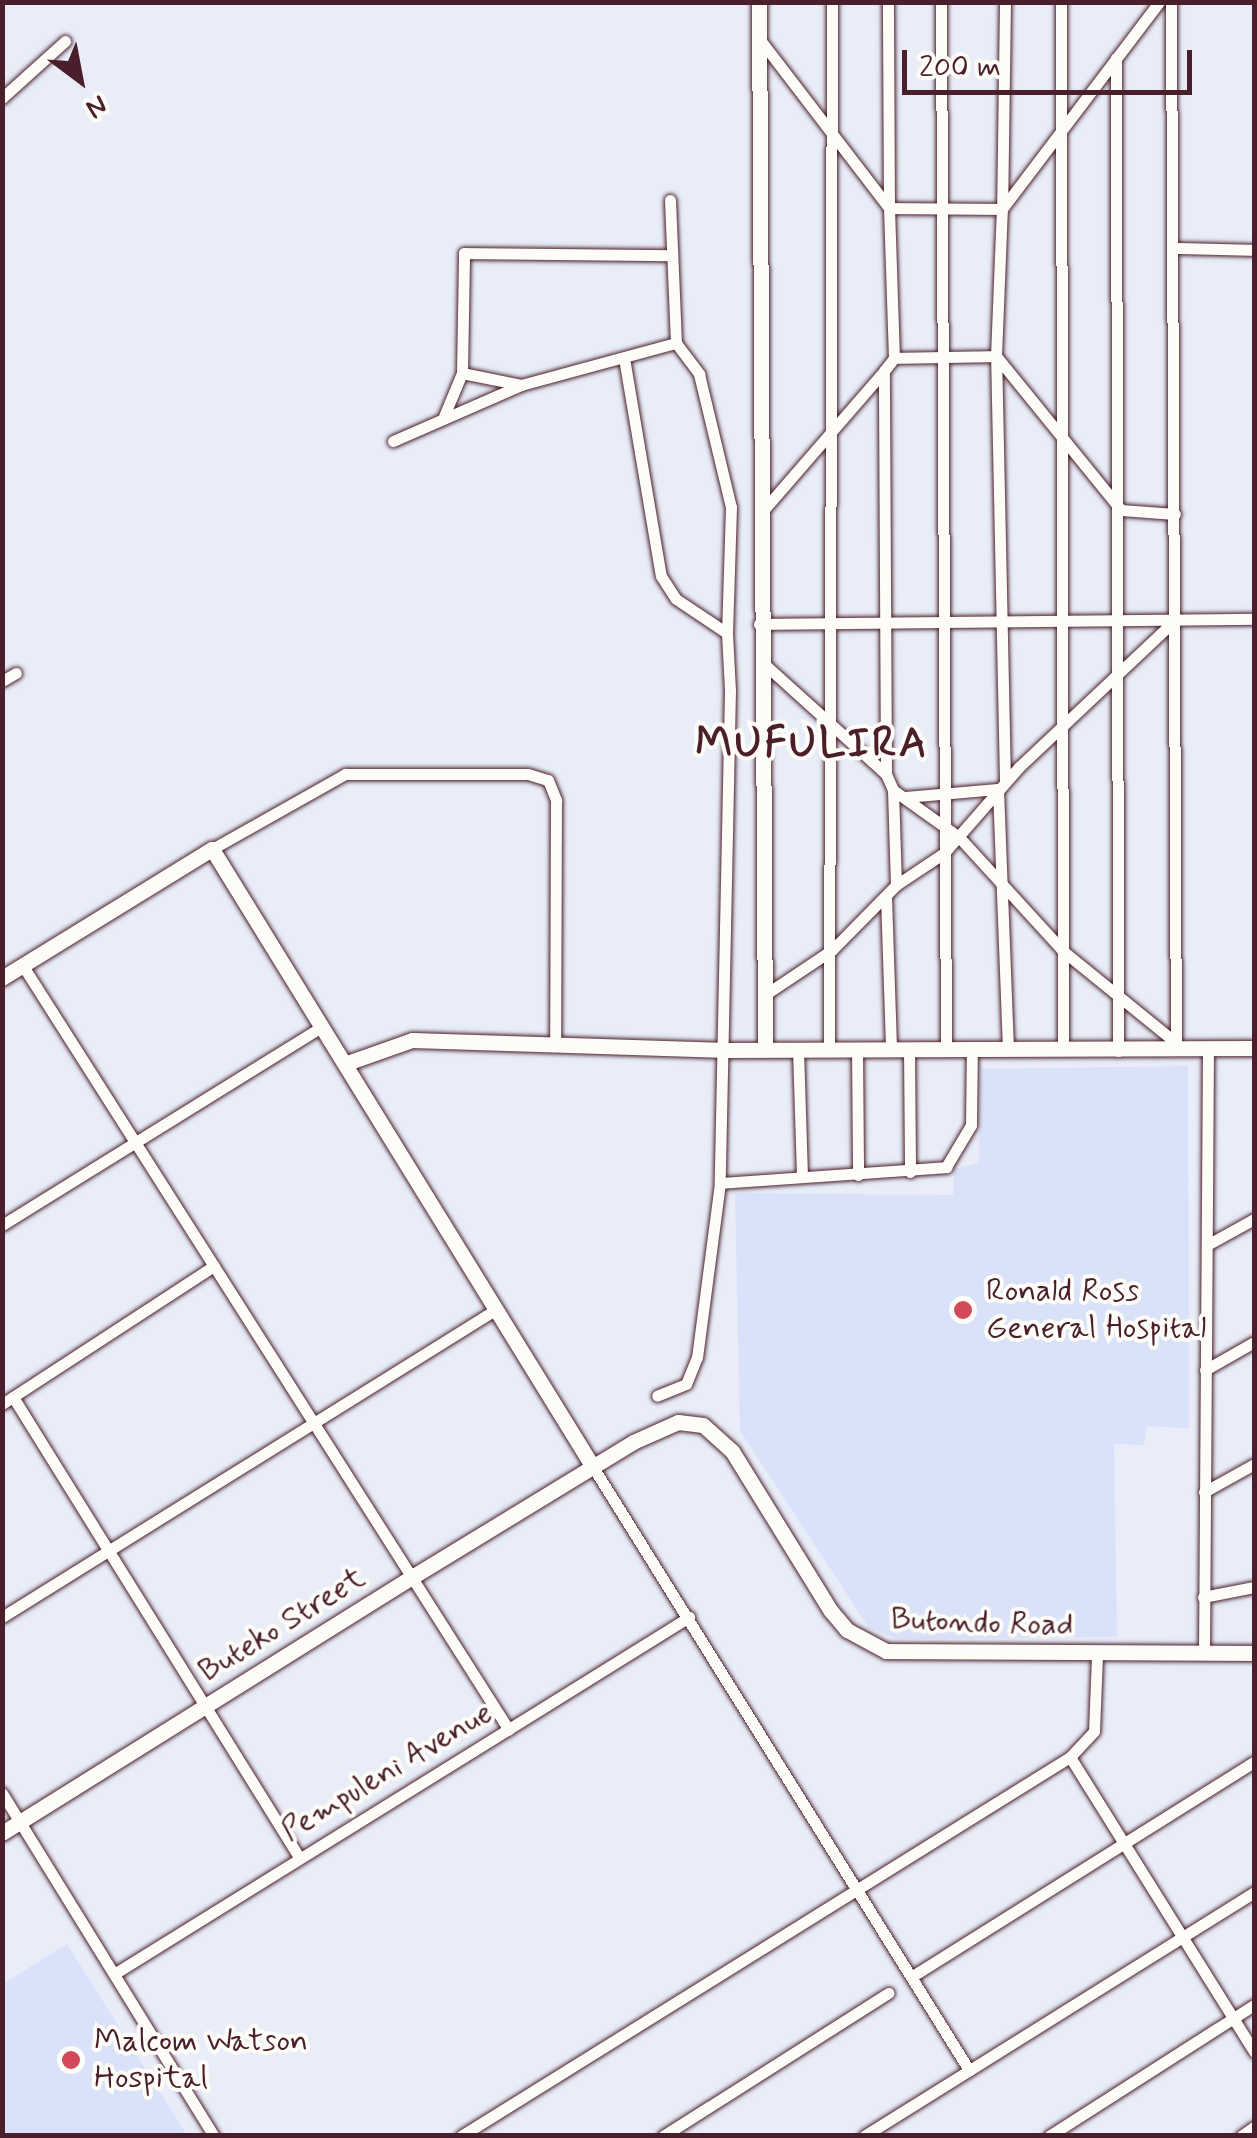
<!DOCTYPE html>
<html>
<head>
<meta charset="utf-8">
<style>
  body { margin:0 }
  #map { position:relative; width:1257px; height:2138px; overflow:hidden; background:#e8edf8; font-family:Mynerve,sans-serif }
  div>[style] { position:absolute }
  .built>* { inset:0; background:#dae2f9 }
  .roads { filter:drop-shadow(0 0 2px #4a1f2b) drop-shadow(0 0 2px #4a1f2b) }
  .street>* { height:11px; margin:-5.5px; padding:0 5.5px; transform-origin:5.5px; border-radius:5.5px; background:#fdfcf7 }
  .secondary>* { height:15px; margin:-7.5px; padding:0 7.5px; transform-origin:7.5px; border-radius:7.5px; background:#fdfcf7 }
  .dots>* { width:28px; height:28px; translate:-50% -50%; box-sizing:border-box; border:5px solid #fdfcf7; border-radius:50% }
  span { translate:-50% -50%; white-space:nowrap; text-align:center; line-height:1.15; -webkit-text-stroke:8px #fdfcf7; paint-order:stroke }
  .poi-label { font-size:32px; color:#4a1f2b }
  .left { translate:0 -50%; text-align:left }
  .street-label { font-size:32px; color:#4a1f2b }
  .district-label { font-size:42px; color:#4a1f2b; font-weight:700; letter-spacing:2.5px }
  .frame { position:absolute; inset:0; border:5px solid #4a1f2b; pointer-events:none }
  .north { position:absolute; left:30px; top:30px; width:100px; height:100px; -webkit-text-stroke:8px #fdfcf7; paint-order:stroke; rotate:148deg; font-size:28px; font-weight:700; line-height:40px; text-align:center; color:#4a1f2b }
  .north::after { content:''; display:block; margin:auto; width:35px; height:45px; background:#4a1f2b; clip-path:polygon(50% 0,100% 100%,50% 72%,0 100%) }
  .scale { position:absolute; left:902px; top:50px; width:290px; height:45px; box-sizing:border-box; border:5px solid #4a1f2b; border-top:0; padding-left:12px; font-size:30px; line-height:35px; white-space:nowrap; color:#4a1f2b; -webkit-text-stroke:8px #fdfcf7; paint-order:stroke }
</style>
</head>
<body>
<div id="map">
  <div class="built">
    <div style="clip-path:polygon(1188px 1066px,1189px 1428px,1147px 1426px,1144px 1445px,1114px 1444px,1117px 1637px,898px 1639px,869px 1628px,740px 1431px,735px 1193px,953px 1195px,954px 1169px,979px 1163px,980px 1069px)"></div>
    <div style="clip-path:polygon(67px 1944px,187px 2135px,3px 2135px,3px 1984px)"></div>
  </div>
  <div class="roads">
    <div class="street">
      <div style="left:941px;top:2px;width:1046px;rotate:89.73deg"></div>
      <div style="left:1005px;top:2px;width:207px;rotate:90.8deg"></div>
      <div style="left:1002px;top:209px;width:260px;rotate:-52.8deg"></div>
      <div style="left:1061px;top:2px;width:1047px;rotate:89.89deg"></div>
      <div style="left:1171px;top:2px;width:1048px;rotate:89.73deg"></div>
      <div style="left:761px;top:41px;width:210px;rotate:52.5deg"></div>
      <div style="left:889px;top:208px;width:206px;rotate:-90.3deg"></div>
      <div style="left:1116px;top:58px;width:993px;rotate:89.88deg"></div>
      <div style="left:2px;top:98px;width:85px;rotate:-42.1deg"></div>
      <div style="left:670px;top:200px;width:143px;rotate:87.6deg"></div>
      <div style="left:1174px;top:248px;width:80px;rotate:1.4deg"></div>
      <div style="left:624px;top:358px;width:221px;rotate:80.4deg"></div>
      <div style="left:661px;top:576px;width:27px;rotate:57deg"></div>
      <div style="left:676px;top:599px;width:61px;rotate:33.7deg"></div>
      <div style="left:727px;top:633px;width:57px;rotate:87deg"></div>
      <div style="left:730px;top:690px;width:493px;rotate:91.2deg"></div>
      <div style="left:720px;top:1183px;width:176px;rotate:97.5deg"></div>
      <div style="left:697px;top:1357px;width:29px;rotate:112deg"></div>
      <div style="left:686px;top:1384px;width:31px;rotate:158deg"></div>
      <div style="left:462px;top:373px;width:60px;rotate:11.5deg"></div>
      <div style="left:521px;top:385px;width:161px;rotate:-15.2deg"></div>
      <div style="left:676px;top:343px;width:39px;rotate:53deg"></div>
      <div style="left:699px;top:374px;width:137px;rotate:76.5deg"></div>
      <div style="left:731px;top:507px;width:126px;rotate:91.8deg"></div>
      <div style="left:444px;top:416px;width:47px;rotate:-67.3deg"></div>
      <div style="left:462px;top:373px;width:120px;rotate:-89deg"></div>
      <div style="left:464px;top:253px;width:204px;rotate:0.6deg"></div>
      <div style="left:393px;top:441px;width:140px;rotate:-23.6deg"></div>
      <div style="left:761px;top:513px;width:188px;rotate:-49.1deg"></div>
      <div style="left:759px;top:624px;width:495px;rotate:-0.6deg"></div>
      <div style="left:761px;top:661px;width:169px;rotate:42.1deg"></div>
      <div style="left:886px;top:774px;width:17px;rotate:66deg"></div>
      <div style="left:893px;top:790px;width:81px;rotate:35.5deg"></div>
      <div style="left:959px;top:837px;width:154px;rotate:47.6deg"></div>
      <div style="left:1063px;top:951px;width:144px;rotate:39.1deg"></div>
      <div style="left:2px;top:681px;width:16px;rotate:-30deg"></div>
      <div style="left:886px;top:774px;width:403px;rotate:-90.3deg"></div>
      <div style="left:884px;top:371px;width:16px;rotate:-52deg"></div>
      <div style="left:1005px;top:781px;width:425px;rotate:-91.2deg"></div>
      <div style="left:996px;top:356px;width:147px;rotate:-87.7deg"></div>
      <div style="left:1002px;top:209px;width:113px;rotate:-179.5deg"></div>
      <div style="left:889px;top:208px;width:150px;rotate:88.1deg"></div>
      <div style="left:894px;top:358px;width:102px;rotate:-1.1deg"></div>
      <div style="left:996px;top:356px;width:198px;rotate:50.9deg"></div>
      <div style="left:1121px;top:510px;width:54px;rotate:4.2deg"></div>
      <div style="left:998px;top:789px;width:259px;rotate:87.8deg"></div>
      <div style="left:893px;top:790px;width:95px;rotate:88.2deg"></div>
      <div style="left:905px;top:797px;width:93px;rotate:-4.9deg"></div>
      <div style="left:212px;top:849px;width:153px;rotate:-29.4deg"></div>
      <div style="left:345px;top:774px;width:183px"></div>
      <div style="left:528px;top:774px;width:21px;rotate:17deg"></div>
      <div style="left:548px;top:780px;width:22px;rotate:68deg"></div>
      <div style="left:556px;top:800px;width:242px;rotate:90.2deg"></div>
      <div style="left:886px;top:896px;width:152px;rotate:88.1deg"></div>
      <div style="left:23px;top:966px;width:905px;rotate:57.54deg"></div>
      <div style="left:763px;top:996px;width:83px;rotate:-33.7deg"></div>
      <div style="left:832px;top:950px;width:91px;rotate:-45.4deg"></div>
      <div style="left:896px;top:885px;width:58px;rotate:-33.7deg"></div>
      <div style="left:944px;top:853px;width:114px;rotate:-48.9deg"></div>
      <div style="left:1019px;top:767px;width:214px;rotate:-43.3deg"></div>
      <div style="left:798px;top:1049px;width:128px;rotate:88.2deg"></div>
      <div style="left:829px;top:1049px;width:1047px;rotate:-89.84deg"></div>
      <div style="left:857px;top:1049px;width:126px;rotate:89.5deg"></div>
      <div style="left:909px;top:1049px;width:123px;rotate:89.5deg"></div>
      <div style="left:720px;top:1183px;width:227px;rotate:-4deg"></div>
      <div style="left:946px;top:1167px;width:49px;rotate:-59.2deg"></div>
      <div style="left:971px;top:1125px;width:77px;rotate:-89.3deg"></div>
      <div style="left:2px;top:1225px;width:375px;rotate:-31.8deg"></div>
      <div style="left:1207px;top:1245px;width:54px;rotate:-29deg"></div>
      <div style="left:1205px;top:1370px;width:56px;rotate:-29.7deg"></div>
      <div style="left:13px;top:1397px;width:542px;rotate:58.13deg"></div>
      <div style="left:2px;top:1404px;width:253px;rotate:-33.1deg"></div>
      <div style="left:593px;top:1467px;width:711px;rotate:58.05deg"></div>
      <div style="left:1204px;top:1492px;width:57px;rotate:-29.2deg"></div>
      <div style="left:1203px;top:1597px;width:52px;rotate:-11.1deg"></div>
      <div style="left:2px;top:1617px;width:581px;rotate:-31.91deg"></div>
      <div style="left:1204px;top:1653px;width:603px;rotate:-89.62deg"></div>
      <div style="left:1070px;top:1757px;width:348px;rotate:58deg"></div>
      <div style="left:2px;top:1793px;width:403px;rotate:58.3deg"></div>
      <div style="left:114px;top:1974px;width:677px;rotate:-31.83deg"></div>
      <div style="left:911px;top:1977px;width:405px;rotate:-32.1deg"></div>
      <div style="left:461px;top:2136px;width:717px;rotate:-31.9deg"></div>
      <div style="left:1070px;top:1757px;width:35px;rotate:-47deg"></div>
      <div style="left:1094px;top:1731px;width:76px;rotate:-87.7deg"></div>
      <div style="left:663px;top:2136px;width:267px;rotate:-32.4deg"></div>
      <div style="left:864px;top:2136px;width:460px;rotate:-32deg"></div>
      <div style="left:1049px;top:2136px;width:243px;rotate:-32.6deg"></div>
      <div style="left:1241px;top:2136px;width:16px;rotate:-35deg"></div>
    </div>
    <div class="secondary">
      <div style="left:759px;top:2px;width:1047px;rotate:89.67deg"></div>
      <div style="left:2px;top:978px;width:246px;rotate:-31.6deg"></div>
      <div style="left:212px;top:849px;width:726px;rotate:58.35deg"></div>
      <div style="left:347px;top:1063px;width:69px;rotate:-19.5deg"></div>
      <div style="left:412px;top:1040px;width:315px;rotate:1.8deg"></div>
      <div style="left:727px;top:1050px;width:527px;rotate:-0.22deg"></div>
      <div style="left:2px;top:1833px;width:483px;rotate:-32deg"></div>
      <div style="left:412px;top:1577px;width:259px;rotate:-31.4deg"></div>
      <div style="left:633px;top:1442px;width:49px;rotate:-24deg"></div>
      <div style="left:678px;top:1422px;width:25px;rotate:7deg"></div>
      <div style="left:703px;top:1425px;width:39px;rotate:42deg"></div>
      <div style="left:732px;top:1451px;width:188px;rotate:58.3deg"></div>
      <div style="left:831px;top:1611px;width:25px;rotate:50deg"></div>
      <div style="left:847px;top:1630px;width:44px;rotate:28.3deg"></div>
      <div style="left:886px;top:1651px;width:368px;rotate:0.3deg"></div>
    </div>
  </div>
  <div class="dots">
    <div style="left:963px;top:1310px;background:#d1495b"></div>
    <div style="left:71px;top:2060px;background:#d1495b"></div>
  </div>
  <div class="poi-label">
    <span class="left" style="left:986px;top:1310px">Ronald Ross<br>General Hospital</span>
    <span class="left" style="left:94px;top:2060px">Malcom Watson<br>Hospital</span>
  </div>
  <div class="street-label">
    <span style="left:982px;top:1623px;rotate:2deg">Butondo Road</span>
    <span style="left:282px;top:1625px;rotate:-32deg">Buteko Street</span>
    <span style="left:387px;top:1772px;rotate:-31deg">Pempuleni Avenue</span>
  </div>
  <div class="district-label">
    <span style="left:812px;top:745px">MUFULIRA</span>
  </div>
  <div class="frame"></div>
  <div class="north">N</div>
  <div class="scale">200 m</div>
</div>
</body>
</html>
